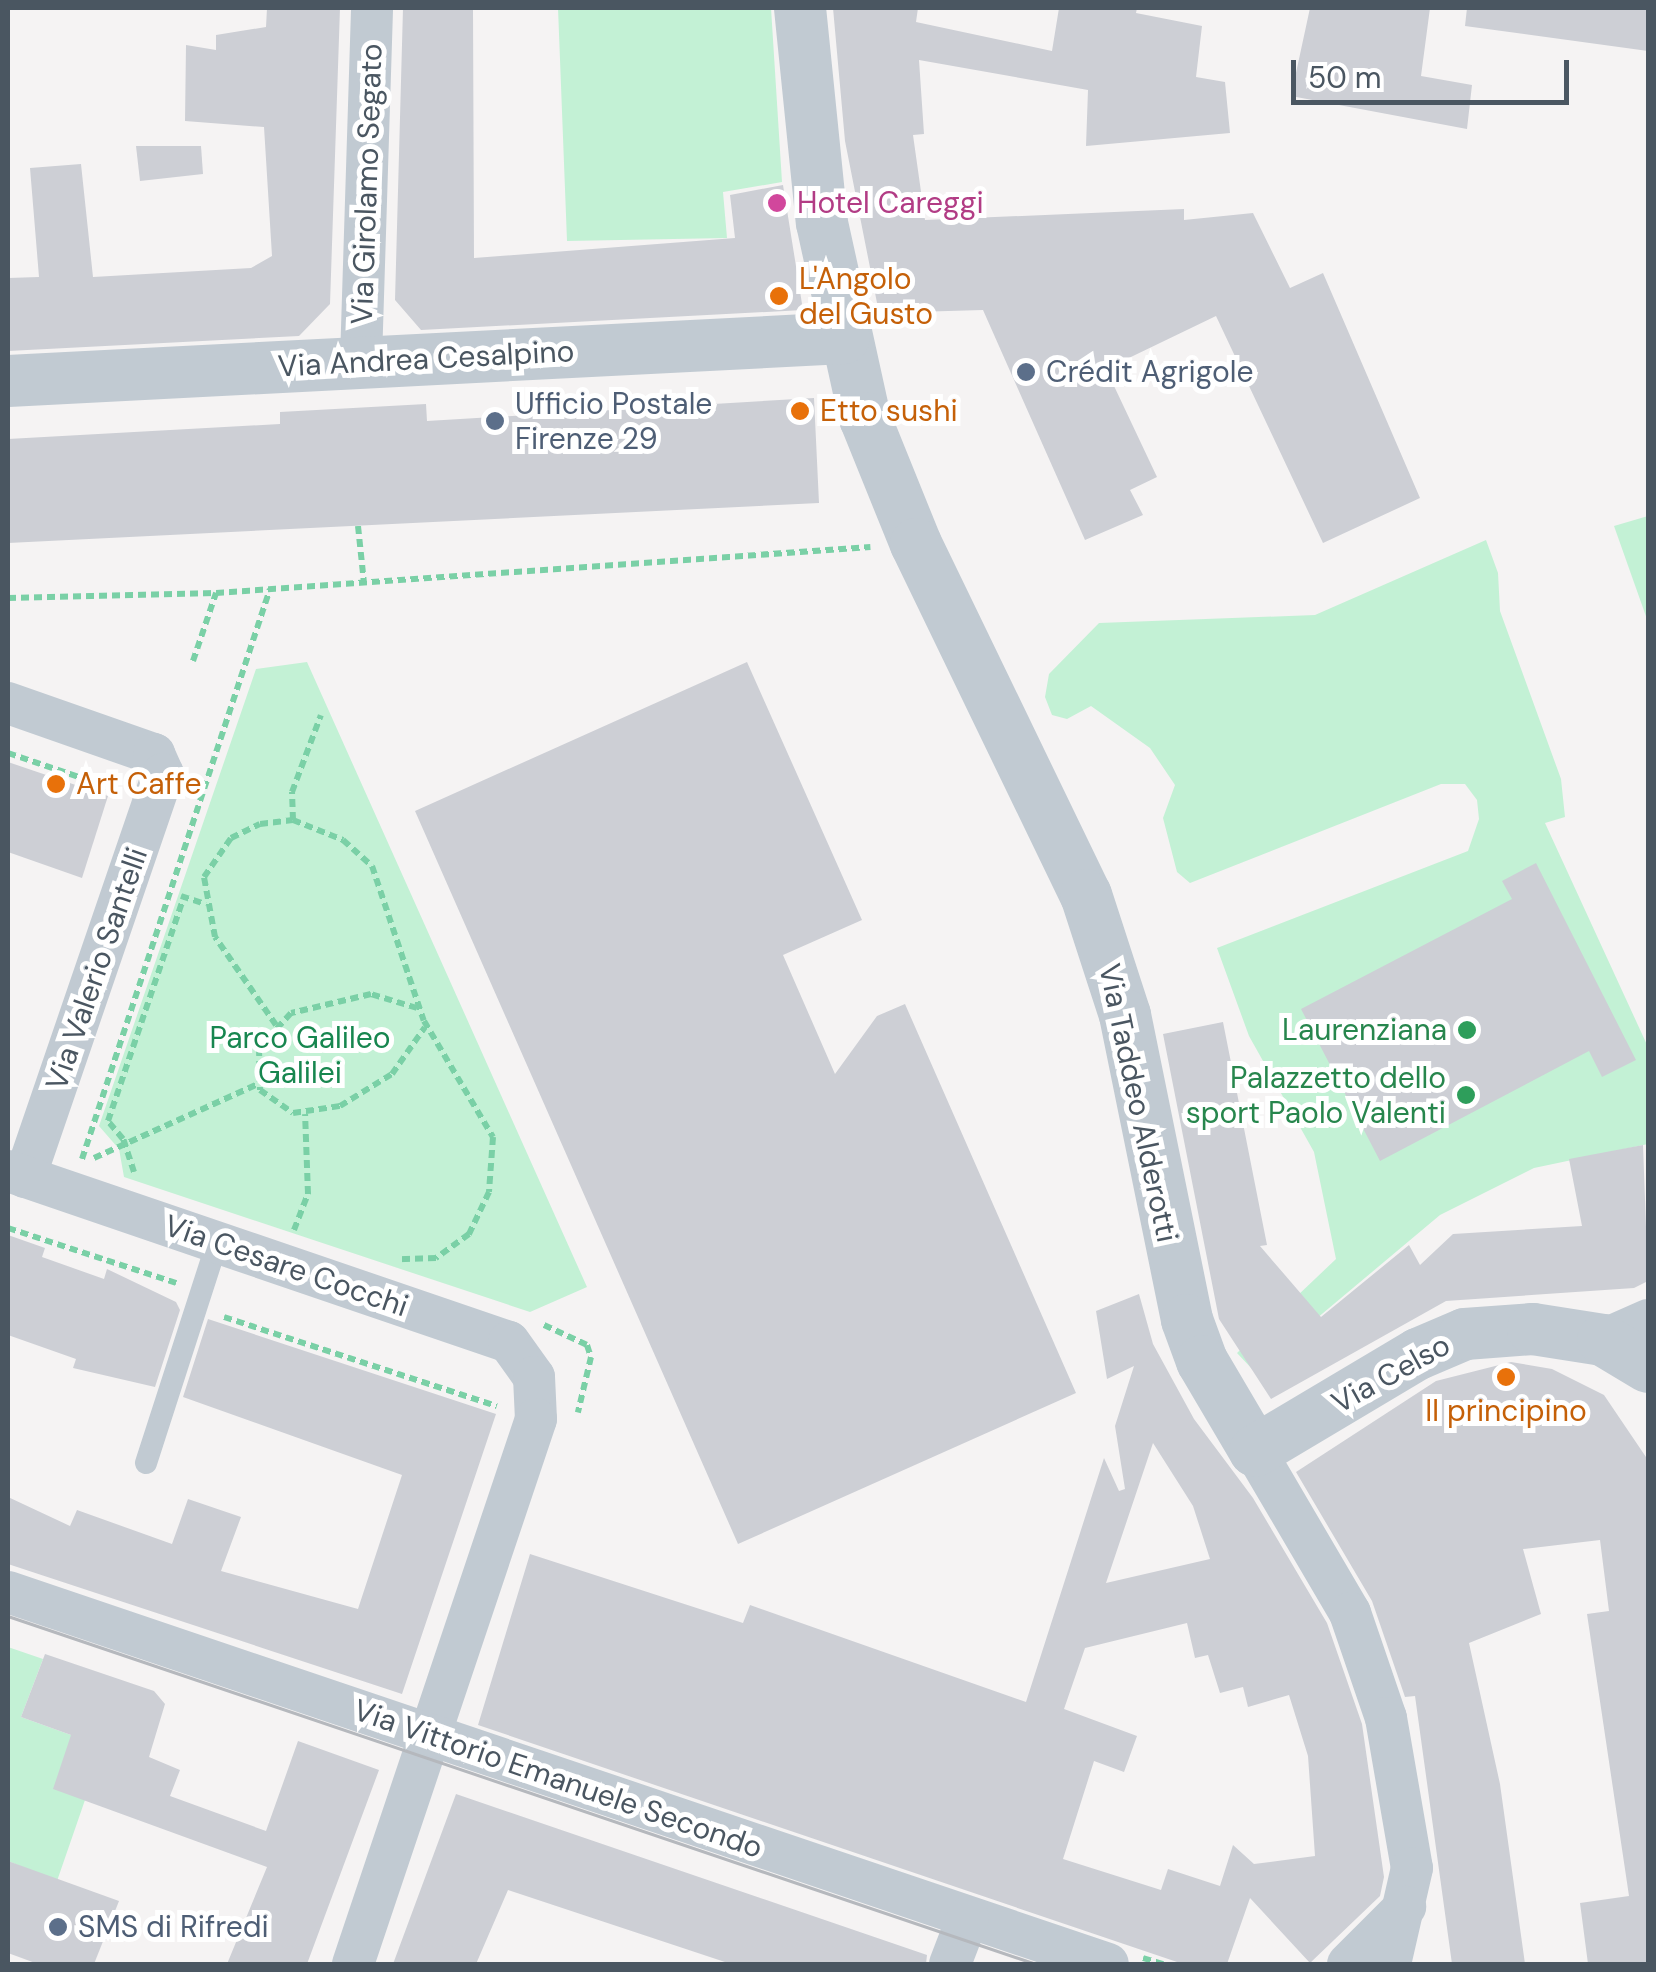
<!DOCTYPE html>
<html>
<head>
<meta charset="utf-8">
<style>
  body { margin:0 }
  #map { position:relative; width:1656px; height:1972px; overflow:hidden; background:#f5f3f3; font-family:"DM Sans",sans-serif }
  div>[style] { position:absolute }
  .green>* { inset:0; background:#c3f1d5 }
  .building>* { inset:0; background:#cdcfd5 }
  .path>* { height:6px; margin-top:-3px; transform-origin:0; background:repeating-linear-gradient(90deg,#7ad0a6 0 8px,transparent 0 13px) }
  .service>* { height:22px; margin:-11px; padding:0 11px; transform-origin:11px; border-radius:11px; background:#c1cad2 }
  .minor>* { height:42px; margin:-21px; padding:0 21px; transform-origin:21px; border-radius:21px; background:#c1cad2 }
  .tertiary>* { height:52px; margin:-26px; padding:0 26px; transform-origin:26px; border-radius:26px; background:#c1cad2 }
  .tram>* { height:2.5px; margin:-1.25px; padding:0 1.25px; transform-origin:1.25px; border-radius:1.25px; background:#b5b8bd }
  .dots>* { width:28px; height:28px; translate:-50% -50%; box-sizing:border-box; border:5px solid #fff; border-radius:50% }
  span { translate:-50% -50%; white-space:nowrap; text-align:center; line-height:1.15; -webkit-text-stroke:10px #fff; paint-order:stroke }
  .street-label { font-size:30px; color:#4a5661 }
  .hotel-label { font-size:30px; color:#b23c85 }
  .left { translate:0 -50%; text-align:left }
  .food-label { font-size:30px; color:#c56008 }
  .service-label { font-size:30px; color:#4e5e75 }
  .leisure-label { font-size:30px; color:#27864d }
  .right { translate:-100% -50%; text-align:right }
  .park-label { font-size:30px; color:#17864f }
  .frame { position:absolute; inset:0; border:10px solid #4a5661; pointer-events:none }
  .scale { position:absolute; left:1291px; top:60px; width:278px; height:45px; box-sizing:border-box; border:5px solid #4a5661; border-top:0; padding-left:12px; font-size:30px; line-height:35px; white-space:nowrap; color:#4a5661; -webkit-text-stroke:8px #fff; paint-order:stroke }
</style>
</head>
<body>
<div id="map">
  <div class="green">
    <div style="clip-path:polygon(558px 8px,771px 8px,782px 182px,723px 192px,727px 238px,567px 241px)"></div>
    <div style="clip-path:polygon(1648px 516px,1648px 622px,1614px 526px)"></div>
    <div style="clip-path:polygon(1486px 540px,1498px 573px,1500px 611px,1561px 779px,1565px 817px,1545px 823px,1648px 1047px,1648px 1144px,1534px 1168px,1440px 1215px,1254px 1371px,1237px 1353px,1336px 1259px,1314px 1152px,1249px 1036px,1217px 948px,1468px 851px,1479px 819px,1477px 800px,1465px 784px,1441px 784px,1190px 883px,1177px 872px,1163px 818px,1175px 785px,1150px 748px,1091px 706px,1067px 719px,1052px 715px,1045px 697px,1049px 674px,1099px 623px,1315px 615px)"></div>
    <div style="clip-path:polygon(307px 662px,587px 1287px,530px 1312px,124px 1177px,119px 1149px,99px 1126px,256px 669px)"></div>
    <div style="clip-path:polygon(8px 1647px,43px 1659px,21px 1717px,71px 1735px,85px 1800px,57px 1881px,8px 1861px)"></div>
  </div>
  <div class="building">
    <div style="clip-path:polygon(267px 8px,340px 8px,330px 304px,299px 336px,8px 351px,8px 278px,39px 277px,30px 168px,81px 164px,93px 277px,251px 268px,272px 256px,264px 127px,185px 121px,186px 45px,216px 50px,216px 35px,266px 27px)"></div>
    <div style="clip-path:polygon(403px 8px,473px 8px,474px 258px,735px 238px,730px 195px,783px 185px,803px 310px,421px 330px,395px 300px)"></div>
    <div style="clip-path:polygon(833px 8px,918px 8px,916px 22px,1052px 51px,1059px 8px,1137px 8px,1136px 13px,1202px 26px,1196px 77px,1225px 82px,1230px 133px,1086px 146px,1088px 90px,919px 60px,924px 134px,913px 135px,925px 220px,1184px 209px,1184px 220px,1253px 213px,1290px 288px,1323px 273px,1420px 498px,1323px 543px,1216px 316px,1106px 369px,1157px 477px,1130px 490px,1143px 515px,1085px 540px,983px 310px,879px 313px,845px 141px)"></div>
    <div style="clip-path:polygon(1310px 8px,1430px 8px,1421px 76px,1472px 85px,1467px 129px,1291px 96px)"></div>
    <div style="clip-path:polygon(1467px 8px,1648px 8px,1648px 51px,1465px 26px)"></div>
    <div style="clip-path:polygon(136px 146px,201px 146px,203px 174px,140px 181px)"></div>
    <div style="clip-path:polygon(814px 398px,819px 503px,8px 543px,8px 439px,280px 424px,280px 412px,426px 404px,427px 421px)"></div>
    <div style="clip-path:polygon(747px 662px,862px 920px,783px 955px,835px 1074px,877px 1016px,905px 1004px,1076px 1393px,738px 1544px,415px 811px)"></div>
    <div style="clip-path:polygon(8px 762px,108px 796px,82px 878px,8px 852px)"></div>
    <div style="clip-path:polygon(1536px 863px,1636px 1060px,1602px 1077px,1589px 1051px,1380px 1161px,1301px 1009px,1512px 899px,1502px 881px)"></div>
    <div style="clip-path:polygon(1223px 1022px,1267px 1245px,1260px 1246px,1321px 1317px,1409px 1245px,1420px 1265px,1453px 1234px,1582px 1226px,1569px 1159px,1643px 1145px,1648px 1281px,1634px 1288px,1446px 1301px,1271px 1399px,1219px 1319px,1163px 1034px)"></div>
    <div style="clip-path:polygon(8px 1235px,45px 1248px,42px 1257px,104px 1279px,107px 1269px,176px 1302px,180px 1310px,155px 1387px,73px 1368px,76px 1359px,8px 1335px)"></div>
    <div style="clip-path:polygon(evenodd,1139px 1294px,1153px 1344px,1194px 1419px,1253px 1498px,1327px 1623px,1362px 1724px,1384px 1877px,1380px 1896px,1310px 1963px,1250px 1898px,1227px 1964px,1183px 1964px,478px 1725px,530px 1554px,743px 1623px,750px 1605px,1026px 1702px,1104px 1458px,1119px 1491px,1125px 1489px,1115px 1426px,1134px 1366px,1107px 1379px,1096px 1311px,1139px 1294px,1153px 1443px,1193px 1506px,1210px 1559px,1106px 1583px,1153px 1443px,1139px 1294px,1187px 1623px,1195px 1658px,1208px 1655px,1220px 1693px,1243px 1687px,1248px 1707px,1289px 1695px,1308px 1756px,1315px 1856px,1254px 1864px,1233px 1845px,1220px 1886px,1168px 1869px,1161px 1890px,1063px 1859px,1094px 1761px,1124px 1772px,1137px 1736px,1064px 1709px,1085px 1648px,1187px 1623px)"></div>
    <div style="clip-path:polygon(208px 1319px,496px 1414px,402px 1694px,8px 1564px,8px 1497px,70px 1526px,77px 1510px,172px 1544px,188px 1499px,241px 1517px,221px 1571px,358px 1609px,402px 1475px,183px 1397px)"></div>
    <div style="clip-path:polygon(1511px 1362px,1552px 1369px,1604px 1395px,1648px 1460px,1648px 1964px,1588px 1964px,1580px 1903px,1629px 1896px,1587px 1614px,1609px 1611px,1600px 1540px,1523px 1549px,1541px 1614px,1469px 1643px,1500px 1784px,1525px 1964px,1452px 1964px,1415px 1696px,1405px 1697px,1372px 1601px,1296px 1472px,1436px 1381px)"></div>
    <div style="clip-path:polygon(45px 1654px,154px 1691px,165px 1704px,149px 1757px,180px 1770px,170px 1796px,266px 1831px,298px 1741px,379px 1770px,307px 1964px,227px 1964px,267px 1867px,53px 1789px,71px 1735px,21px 1717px)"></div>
    <div style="clip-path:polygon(456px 1794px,927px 1955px,926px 1964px,731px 1964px,508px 1890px,476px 1964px,393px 1964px)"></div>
    <div style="clip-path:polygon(8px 1861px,119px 1901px,94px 1964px,38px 1964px,8px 1953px)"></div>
  </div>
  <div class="path">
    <div style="left:358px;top:526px;width:57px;rotate:84deg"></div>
    <div style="left:8px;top:598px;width:208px;rotate:-1.4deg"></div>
    <div style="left:216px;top:593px;width:656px;rotate:-4.02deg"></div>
    <div style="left:193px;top:661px;width:72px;rotate:-71.3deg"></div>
    <div style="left:8px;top:753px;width:118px;rotate:18.7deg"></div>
    <div style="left:293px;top:820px;width:28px;rotate:-92deg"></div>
    <div style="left:292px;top:792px;width:82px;rotate:-69.4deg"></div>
    <div style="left:181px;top:896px;width:26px;rotate:18deg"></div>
    <div style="left:417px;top:1008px;width:48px;rotate:-163.1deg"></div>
    <div style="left:371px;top:994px;width:82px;rotate:166.6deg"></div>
    <div style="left:291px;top:1013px;width:47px;rotate:132.4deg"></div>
    <div style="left:259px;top:1048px;width:42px;rotate:88.6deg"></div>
    <div style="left:260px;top:1090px;width:40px;rotate:34.9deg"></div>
    <div style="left:293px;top:1113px;width:48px;rotate:-8.5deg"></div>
    <div style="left:340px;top:1106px;width:61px;rotate:-31.6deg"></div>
    <div style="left:392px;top:1074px;width:57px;rotate:-54.9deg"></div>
    <div style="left:276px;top:1025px;width:107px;rotate:-124.7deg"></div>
    <div style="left:215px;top:937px;width:61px;rotate:-100.4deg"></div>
    <div style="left:204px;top:877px;width:47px;rotate:-55.3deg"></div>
    <div style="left:231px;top:838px;width:32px;rotate:-26deg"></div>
    <div style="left:260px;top:824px;width:33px;rotate:-7deg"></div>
    <div style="left:293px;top:820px;width:54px;rotate:21.8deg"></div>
    <div style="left:343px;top:840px;width:39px;rotate:42deg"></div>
    <div style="left:372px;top:866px;width:163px;rotate:71.5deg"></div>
    <div style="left:424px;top:1021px;width:135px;rotate:59.3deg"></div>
    <div style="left:493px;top:1137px;width:55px;rotate:94.2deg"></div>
    <div style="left:489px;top:1192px;width:47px;rotate:115.5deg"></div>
    <div style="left:469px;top:1234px;width:41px;rotate:144deg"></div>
    <div style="left:436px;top:1258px;width:38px;rotate:178deg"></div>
    <div style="left:94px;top:1158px;width:180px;rotate:-24.3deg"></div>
    <div style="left:82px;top:1159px;width:600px;rotate:-71.75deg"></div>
    <div style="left:134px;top:1172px;width:35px;rotate:-108deg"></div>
    <div style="left:123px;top:1139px;width:23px;rotate:-130deg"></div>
    <div style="left:108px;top:1121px;width:237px;rotate:-71.3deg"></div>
    <div style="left:8px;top:1228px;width:177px;rotate:18.1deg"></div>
    <div style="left:294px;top:1230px;width:39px;rotate:-69deg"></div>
    <div style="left:308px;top:1194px;width:80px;rotate:-92.1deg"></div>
    <div style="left:224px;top:1317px;width:287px;rotate:18.1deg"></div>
    <div style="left:544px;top:1325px;width:47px;rotate:24.9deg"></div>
    <div style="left:587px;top:1345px;width:13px;rotate:72deg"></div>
    <div style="left:591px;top:1357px;width:57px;rotate:103.3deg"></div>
    <div style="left:1143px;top:1958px;width:21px;rotate:17deg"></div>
  </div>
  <div class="service">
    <div style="left:146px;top:1463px;width:231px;rotate:-72.1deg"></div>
  </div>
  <div class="minor">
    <div style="left:361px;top:360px;width:352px;rotate:-88.2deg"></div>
    <div style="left:8px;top:703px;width:155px;rotate:19.3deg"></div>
    <div style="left:154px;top:754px;width:22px;rotate:66deg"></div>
    <div style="left:163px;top:774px;width:426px;rotate:108.9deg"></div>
    <div style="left:8px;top:1171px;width:529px;rotate:18.85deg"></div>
    <div style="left:509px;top:1342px;width:43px;rotate:54.5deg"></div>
    <div style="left:534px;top:1377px;width:42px;rotate:87.3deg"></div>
    <div style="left:536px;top:1419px;width:575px;rotate:108.56deg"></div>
    <div style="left:1603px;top:1340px;width:49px;rotate:-24deg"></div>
    <div style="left:1255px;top:1451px;width:188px;rotate:59.6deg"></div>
    <div style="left:1350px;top:1613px;width:111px;rotate:71.1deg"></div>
    <div style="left:1386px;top:1718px;width:152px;rotate:80.2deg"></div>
    <div style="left:1412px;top:1868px;width:98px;rotate:102.9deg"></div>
    <div style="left:8px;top:1592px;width:1161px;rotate:18.68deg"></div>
    <div style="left:950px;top:1964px;width:50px;rotate:-69deg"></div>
    <div style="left:1348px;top:1964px;width:81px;rotate:-45deg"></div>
  </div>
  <div class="tertiary">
    <div style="left:800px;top:8px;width:216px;rotate:84.2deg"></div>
    <div style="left:822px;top:223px;width:200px;rotate:77.6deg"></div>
    <div style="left:865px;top:418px;width:136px;rotate:68deg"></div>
    <div style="left:916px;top:544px;width:390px;rotate:64.2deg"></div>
    <div style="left:1086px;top:895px;width:126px;rotate:72deg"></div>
    <div style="left:1125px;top:1015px;width:311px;rotate:78.5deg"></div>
    <div style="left:1187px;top:1320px;width:44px;rotate:69.9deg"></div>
    <div style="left:1202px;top:1361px;width:104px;rotate:59.5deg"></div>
    <div style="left:1255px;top:1451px;width:190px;rotate:-30.8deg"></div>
    <div style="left:1418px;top:1354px;width:51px;rotate:-23.1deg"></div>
    <div style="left:1465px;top:1334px;width:68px;rotate:-4.2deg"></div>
    <div style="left:1533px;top:1329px;width:71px;rotate:8.9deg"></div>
    <div style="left:1603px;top:1340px;width:52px;rotate:31deg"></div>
    <div style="left:8px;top:381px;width:837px;rotate:-2.94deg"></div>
  </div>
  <div class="tram">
    <div style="left:8px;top:1616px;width:1085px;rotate:18.7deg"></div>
  </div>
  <div class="dots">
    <div style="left:777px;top:203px;background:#d1479c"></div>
    <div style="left:779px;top:296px;background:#e8710a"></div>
    <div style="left:1026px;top:372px;background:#5c6f8a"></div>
    <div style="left:800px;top:411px;background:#e8710a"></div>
    <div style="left:495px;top:421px;background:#5c6f8a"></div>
    <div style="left:56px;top:784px;background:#e8710a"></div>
    <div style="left:1467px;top:1030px;background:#2e9e5b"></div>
    <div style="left:1466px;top:1095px;background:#2e9e5b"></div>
    <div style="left:1506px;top:1377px;background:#e8710a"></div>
    <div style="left:58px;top:1927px;background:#5c6f8a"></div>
  </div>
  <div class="street-label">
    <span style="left:367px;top:184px;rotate:-88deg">Via Girolamo Segato</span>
    <span style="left:426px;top:359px;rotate:-3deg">Via Andrea Cesalpino</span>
    <span style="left:97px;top:969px;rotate:-71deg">Via Valerio Santelli</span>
    <span style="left:1138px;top:1103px;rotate:78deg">Via Taddeo Alderotti</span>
    <span style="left:286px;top:1266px;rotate:19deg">Via Cesare Cocchi</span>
    <span style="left:1391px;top:1374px;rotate:-29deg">Via Celso</span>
    <span style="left:558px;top:1779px;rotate:19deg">Via Vittorio Emanuele Secondo</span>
  </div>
  <div class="hotel-label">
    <span class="left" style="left:797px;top:203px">Hotel Careggi</span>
  </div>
  <div class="food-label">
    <span class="left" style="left:799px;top:296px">L'Angolo<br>del Gusto</span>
    <span class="left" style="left:820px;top:411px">Etto sushi</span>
    <span class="left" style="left:76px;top:784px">Art Caffe</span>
    <span style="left:1506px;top:1411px">Il principino</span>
  </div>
  <div class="service-label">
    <span class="left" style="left:1046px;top:372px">Crédit Agrigole</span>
    <span class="left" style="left:515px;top:421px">Ufficio Postale<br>Firenze 29</span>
    <span class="left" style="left:78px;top:1927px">SMS di Rifredi</span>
  </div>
  <div class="leisure-label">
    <span class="right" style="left:1447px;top:1030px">Laurenziana</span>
    <span class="right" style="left:1446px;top:1095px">Palazzetto dello<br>sport Paolo Valenti</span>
  </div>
  <div class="park-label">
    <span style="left:300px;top:1055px">Parco Galileo<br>Galilei</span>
  </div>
  <div class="frame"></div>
  <div class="scale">50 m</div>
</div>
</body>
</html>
